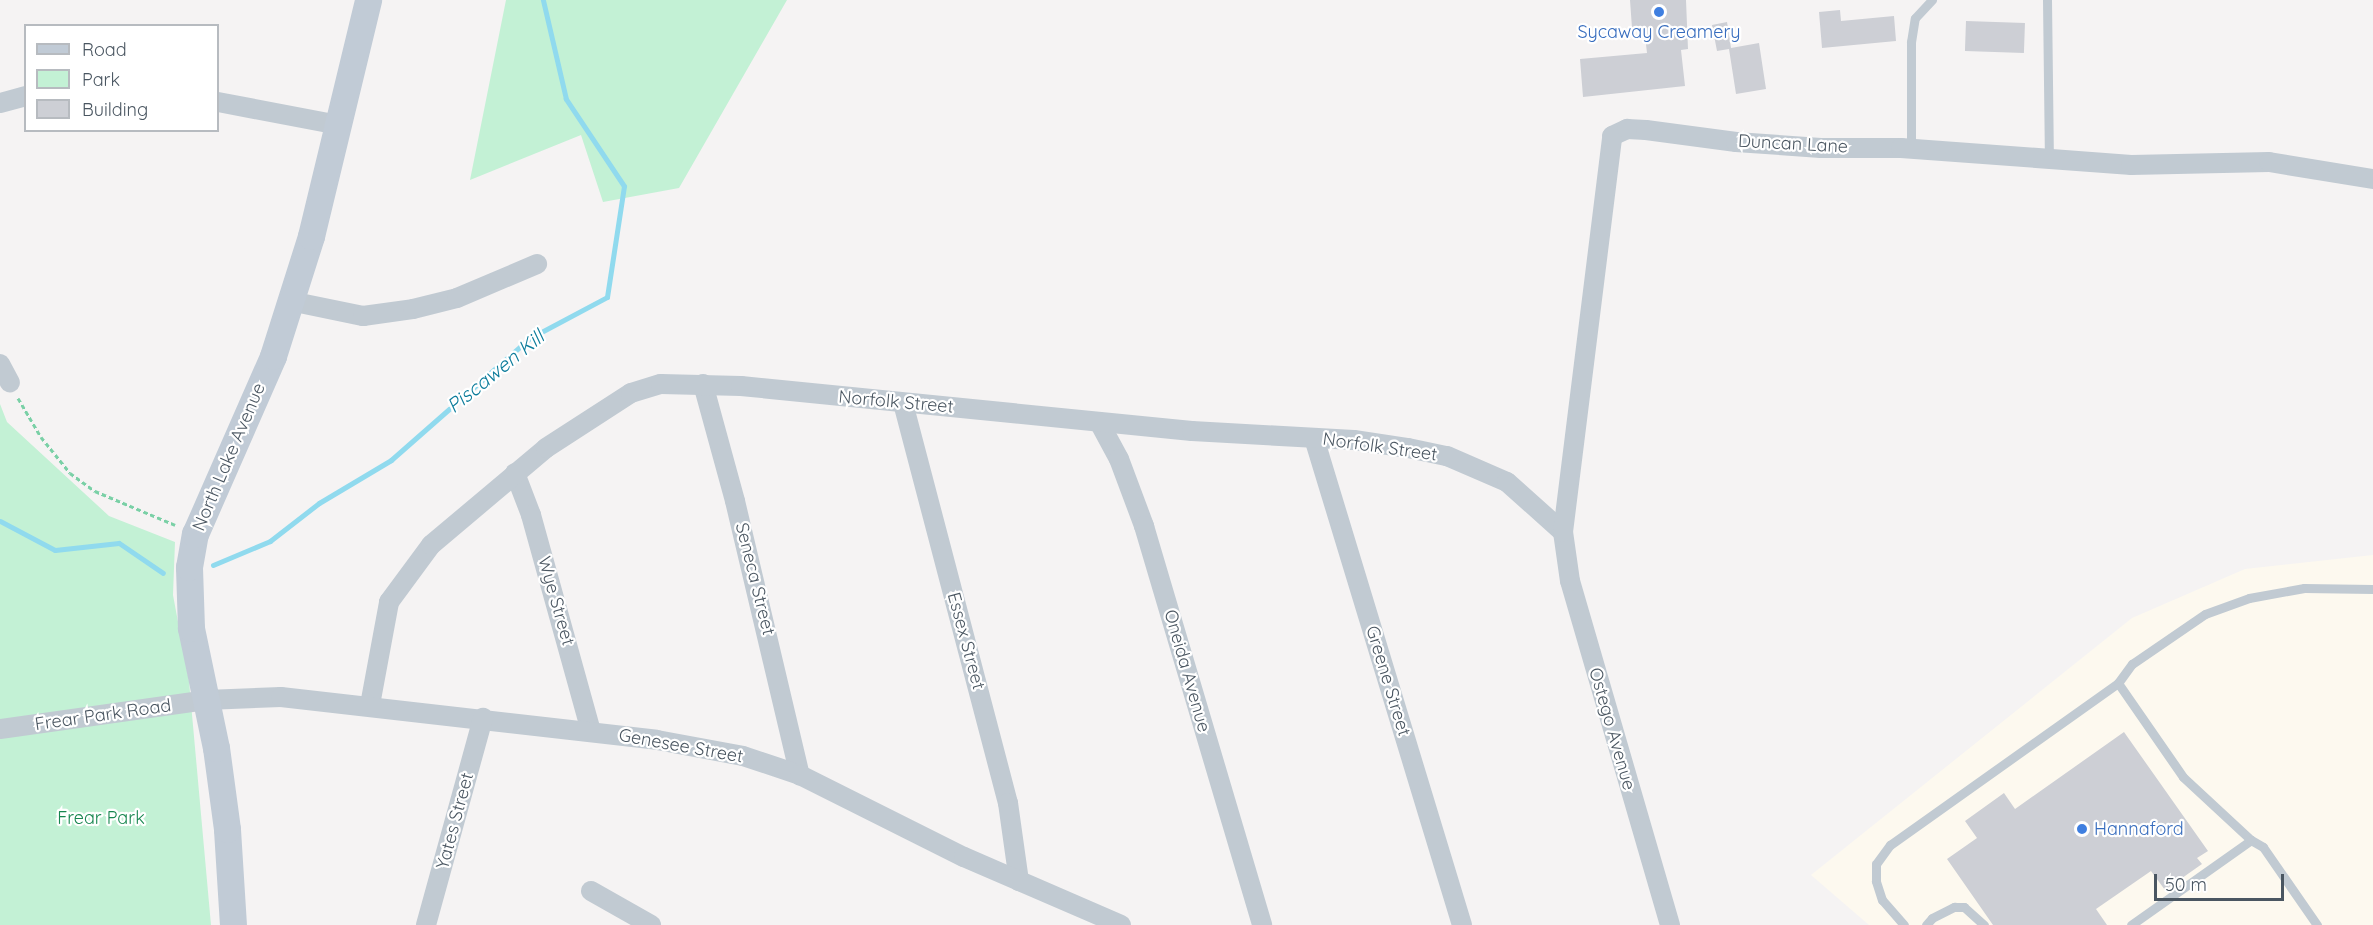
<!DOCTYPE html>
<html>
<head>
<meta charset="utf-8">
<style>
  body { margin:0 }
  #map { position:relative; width:2373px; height:925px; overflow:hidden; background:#f5f3f3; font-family:Quicksand,sans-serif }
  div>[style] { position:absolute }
  .commercial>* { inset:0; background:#fdf9ef }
  .green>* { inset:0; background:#c3f1d5 }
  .stream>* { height:5px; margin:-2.5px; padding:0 2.5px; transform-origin:2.5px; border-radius:2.5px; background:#90daee }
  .building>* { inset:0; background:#cdcfd5; transform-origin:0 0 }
  .path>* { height:3px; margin-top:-1.5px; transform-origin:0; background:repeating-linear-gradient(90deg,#7ad0a6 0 4.5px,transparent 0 7.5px) }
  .lane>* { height:9px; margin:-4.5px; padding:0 4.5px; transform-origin:4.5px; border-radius:4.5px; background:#c1cad2 }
  .street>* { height:20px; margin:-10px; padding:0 10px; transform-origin:10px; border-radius:10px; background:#c1cad2 }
  .secondary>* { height:27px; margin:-13.5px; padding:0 13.5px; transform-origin:13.5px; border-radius:13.5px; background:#c1cbd6 }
  .dots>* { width:16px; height:16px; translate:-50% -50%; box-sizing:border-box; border:3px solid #fff; border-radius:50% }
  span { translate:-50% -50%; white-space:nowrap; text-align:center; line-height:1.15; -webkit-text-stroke:4.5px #fff; paint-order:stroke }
  .shop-label { font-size:18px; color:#366cbe }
  .left { translate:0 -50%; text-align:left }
  .street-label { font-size:18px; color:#4a5661 }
  .park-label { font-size:18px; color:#17864f }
  .water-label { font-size:20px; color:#0c7c9b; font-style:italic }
  .legend { position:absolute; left:24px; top:24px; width:195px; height:108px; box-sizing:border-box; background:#fff; border:2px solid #b7bbc0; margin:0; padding:8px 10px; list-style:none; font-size:18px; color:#4a5661 }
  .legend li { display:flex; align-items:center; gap:12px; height:30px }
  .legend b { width:30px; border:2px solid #b7bbc0 }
  .scale { position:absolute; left:2154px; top:874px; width:130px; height:27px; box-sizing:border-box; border:3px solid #4a5661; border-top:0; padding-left:8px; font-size:18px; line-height:21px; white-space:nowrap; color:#4a5661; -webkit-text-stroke:4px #fff; paint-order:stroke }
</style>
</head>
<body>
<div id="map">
  <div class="commercial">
    <div style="clip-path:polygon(2373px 555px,2373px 925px,1869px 925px,1811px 875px,2132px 618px,2245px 569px)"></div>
  </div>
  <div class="green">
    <div style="clip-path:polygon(506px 0,787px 0,679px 188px,603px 202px,581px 135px,470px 180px)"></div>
    <div style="clip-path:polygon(0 404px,7px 422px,109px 516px,175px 542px,173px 595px,189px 681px,211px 925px,0 925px)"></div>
  </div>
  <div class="stream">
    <div style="left:0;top:521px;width:62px;rotate:27.8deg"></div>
    <div style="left:55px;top:550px;width:64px;rotate:-6.2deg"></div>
    <div style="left:119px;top:543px;width:53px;rotate:34.3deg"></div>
    <div style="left:213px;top:565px;width:62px;rotate:-22.8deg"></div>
    <div style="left:270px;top:541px;width:62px;rotate:-37.8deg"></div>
    <div style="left:319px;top:503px;width:84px;rotate:-30.8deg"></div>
    <div style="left:391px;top:460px;width:185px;rotate:-41.3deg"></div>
    <div style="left:530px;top:338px;width:87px;rotate:-28deg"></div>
    <div style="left:607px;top:297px;width:112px;rotate:-81.3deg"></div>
    <div style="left:624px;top:186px;width:105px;rotate:-123.7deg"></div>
    <div style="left:566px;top:99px;width:102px;rotate:-103.1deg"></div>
  </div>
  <div class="building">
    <div style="clip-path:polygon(1630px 0,1686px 0,1688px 49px,1681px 50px,1685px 86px,1583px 97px,1580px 59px,1647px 53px,1644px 27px,1632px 28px)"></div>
    <div style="clip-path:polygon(1840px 10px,1841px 21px,1894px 16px,1896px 41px,1822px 48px,1819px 12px)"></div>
    <div style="left:1966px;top:21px;width:59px;height:30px;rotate:2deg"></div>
    <div style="clip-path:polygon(1727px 22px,1731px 48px,1759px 43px,1766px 89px,1736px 94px,1729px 49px,1717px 51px,1712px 25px)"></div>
    <div style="clip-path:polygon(2124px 732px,2208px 851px,2197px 858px,2202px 864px,2165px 890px,2151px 871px,2096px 909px,2107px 925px,1993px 925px,1947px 859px,1977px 838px,1965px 821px,2004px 793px,2015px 809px)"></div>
  </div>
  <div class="path">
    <div style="left:18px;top:398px;width:45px;rotate:59.5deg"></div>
    <div style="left:41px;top:437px;width:46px;rotate:51.1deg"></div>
    <div style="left:70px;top:473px;width:31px;rotate:36deg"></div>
    <div style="left:95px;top:491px;width:87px;rotate:23deg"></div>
  </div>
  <div class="lane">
    <div style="left:2047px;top:0;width:159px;rotate:89.3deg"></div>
    <div style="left:1911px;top:149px;width:107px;rotate:-90deg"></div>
    <div style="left:1911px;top:42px;width:24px;rotate:-81deg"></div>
    <div style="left:1915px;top:18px;width:25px;rotate:-47deg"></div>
    <div style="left:2118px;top:683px;width:24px;rotate:-54deg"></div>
    <div style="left:2132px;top:664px;width:88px;rotate:-34.4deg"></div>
    <div style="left:2205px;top:614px;width:47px;rotate:-20deg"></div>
    <div style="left:2249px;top:598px;width:56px;rotate:-10.3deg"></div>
    <div style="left:2304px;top:588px;width:69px;rotate:0.8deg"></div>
    <div style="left:1904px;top:925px;width:33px;rotate:-131deg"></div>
    <div style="left:1882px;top:900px;width:20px;rotate:-108deg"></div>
    <div style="left:1876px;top:881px;width:17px;rotate:-90deg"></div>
    <div style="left:1876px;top:864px;width:24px;rotate:-54deg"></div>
    <div style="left:1890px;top:845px;width:280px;rotate:-35.4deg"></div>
    <div style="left:2118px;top:683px;width:114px;rotate:55.3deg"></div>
    <div style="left:2183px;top:777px;width:93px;rotate:42.8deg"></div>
    <div style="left:1926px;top:925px;width:9px;rotate:-49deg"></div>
    <div style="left:1932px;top:918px;width:25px;rotate:-27deg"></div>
    <div style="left:1954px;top:907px;width:10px"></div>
    <div style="left:1964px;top:907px;width:27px;rotate:42deg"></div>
    <div style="left:2131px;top:925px;width:147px;rotate:-35.3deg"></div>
    <div style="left:2251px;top:840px;width:14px;rotate:30deg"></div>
    <div style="left:2263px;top:847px;width:95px;rotate:55.3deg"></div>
  </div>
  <div class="street">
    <div style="left:218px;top:102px;width:123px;rotate:10.8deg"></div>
    <div style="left:0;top:103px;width:27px;rotate:-15deg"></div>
    <div style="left:290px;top:301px;width:75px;rotate:11.6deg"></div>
    <div style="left:363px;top:316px;width:50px;rotate:-8deg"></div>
    <div style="left:413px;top:309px;width:45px;rotate:-14deg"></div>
    <div style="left:457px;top:298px;width:87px;rotate:-23deg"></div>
    <div style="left:0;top:364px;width:21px;rotate:62deg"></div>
    <div style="left:703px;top:384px;width:121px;rotate:74.7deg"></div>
    <div style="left:735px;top:501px;width:282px;rotate:76.7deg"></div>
    <div style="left:903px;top:403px;width:414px;rotate:75.3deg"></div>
    <div style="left:1008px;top:803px;width:79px;rotate:82deg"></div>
    <div style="left:1099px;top:422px;width:42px;rotate:61.6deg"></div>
    <div style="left:1119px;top:459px;width:72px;rotate:69.5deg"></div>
    <div style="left:1144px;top:526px;width:416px;rotate:73.5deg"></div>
    <div style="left:1314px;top:438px;width:509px;rotate:73.1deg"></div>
    <div style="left:515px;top:473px;width:45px;rotate:69.1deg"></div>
    <div style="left:531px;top:515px;width:224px;rotate:74.5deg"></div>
    <div style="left:370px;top:705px;width:105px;rotate:-79.5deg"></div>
    <div style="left:389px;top:602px;width:71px;rotate:-53.6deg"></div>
    <div style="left:431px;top:545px;width:150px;rotate:-40.1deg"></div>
    <div style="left:546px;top:448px;width:101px;rotate:-32.9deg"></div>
    <div style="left:631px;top:393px;width:31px;rotate:-17deg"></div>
    <div style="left:661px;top:384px;width:80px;rotate:1.4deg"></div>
    <div style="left:741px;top:386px;width:453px;rotate:5.7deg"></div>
    <div style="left:1192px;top:431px;width:162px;rotate:3.2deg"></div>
    <div style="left:1354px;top:440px;width:55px;rotate:8.4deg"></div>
    <div style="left:1408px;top:448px;width:40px;rotate:12deg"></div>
    <div style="left:1447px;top:456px;width:65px;rotate:23.4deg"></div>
    <div style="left:1507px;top:482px;width:75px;rotate:41.8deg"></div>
    <div style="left:0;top:729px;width:208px;rotate:-8deg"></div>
    <div style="left:206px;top:700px;width:75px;rotate:-2.3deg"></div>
    <div style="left:281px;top:697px;width:378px;rotate:6.5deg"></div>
    <div style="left:657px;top:740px;width:87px;rotate:10.5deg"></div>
    <div style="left:743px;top:756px;width:60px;rotate:18.4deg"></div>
    <div style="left:800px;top:775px;width:183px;rotate:26.6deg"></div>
    <div style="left:964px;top:857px;width:171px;rotate:23.4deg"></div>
    <div style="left:591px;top:891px;width:69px;rotate:29.5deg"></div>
    <div style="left:426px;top:925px;width:215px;rotate:-74.6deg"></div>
    <div style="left:1670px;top:925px;width:358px;rotate:-106.2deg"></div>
    <div style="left:1570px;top:581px;width:49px;rotate:-98.1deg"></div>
    <div style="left:1563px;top:532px;width:399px;rotate:-82.9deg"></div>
    <div style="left:1612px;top:136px;width:17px;rotate:-25deg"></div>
    <div style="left:1627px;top:129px;width:19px;rotate:3deg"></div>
    <div style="left:1646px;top:130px;width:91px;rotate:7.6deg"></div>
    <div style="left:1736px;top:142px;width:85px;rotate:4deg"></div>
    <div style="left:1821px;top:148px;width:80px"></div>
    <div style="left:1901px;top:148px;width:231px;rotate:4.2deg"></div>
    <div style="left:2131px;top:165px;width:138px;rotate:-1.2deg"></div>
    <div style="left:2269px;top:162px;width:105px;rotate:9.3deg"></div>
  </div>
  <div class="secondary">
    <div style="left:233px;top:925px;width:96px;rotate:-93.6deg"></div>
    <div style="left:227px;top:829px;width:82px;rotate:-97.7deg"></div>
    <div style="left:216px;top:748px;width:123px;rotate:-101.8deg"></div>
    <div style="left:191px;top:628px;width:61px;rotate:-91.9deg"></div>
    <div style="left:189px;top:567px;width:34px;rotate:-80deg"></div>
    <div style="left:195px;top:534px;width:194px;rotate:-66.3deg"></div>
    <div style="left:273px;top:356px;width:126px;rotate:-72.4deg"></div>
    <div style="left:311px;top:236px;width:243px;rotate:-76.4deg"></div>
  </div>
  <div class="dots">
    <div style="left:1659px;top:12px;background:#3f7fe0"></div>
    <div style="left:2082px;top:829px;background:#3f7fe0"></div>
  </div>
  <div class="shop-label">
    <span style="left:1659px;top:32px">Sycaway Creamery</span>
    <span class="left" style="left:2094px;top:829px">Hannaford</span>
  </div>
  <div class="street-label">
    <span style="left:1793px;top:144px;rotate:3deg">Duncan Lane</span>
    <span style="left:896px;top:402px;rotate:5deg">Norfolk Street</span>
    <span style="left:1380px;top:447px;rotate:8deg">Norfolk Street</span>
    <span style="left:229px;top:457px;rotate:-67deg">North Lake Avenue</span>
    <span style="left:755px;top:579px;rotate:76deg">Seneca Street</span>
    <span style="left:556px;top:601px;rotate:74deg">Wye Street</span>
    <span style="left:966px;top:641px;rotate:75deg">Essex Street</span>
    <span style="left:1187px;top:671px;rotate:74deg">Oneida Avenue</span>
    <span style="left:1388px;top:681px;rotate:73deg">Greene Street</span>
    <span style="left:103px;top:715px;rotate:-8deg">Frear Park Road</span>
    <span style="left:1612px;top:729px;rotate:74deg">Ostego Avenue</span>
    <span style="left:681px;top:746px;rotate:10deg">Genesee Street</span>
    <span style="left:455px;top:821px;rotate:-75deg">Yates Street</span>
  </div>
  <div class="park-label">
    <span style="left:101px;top:818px">Frear Park</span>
  </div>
  <div class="water-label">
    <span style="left:495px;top:371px;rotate:-39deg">Piscawen Kill</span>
  </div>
  <ul class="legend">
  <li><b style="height:8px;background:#c1cbd6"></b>Road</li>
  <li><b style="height:16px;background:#c3f1d5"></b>Park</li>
  <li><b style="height:16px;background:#cdcfd5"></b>Building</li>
  </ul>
  <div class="scale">50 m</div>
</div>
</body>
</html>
